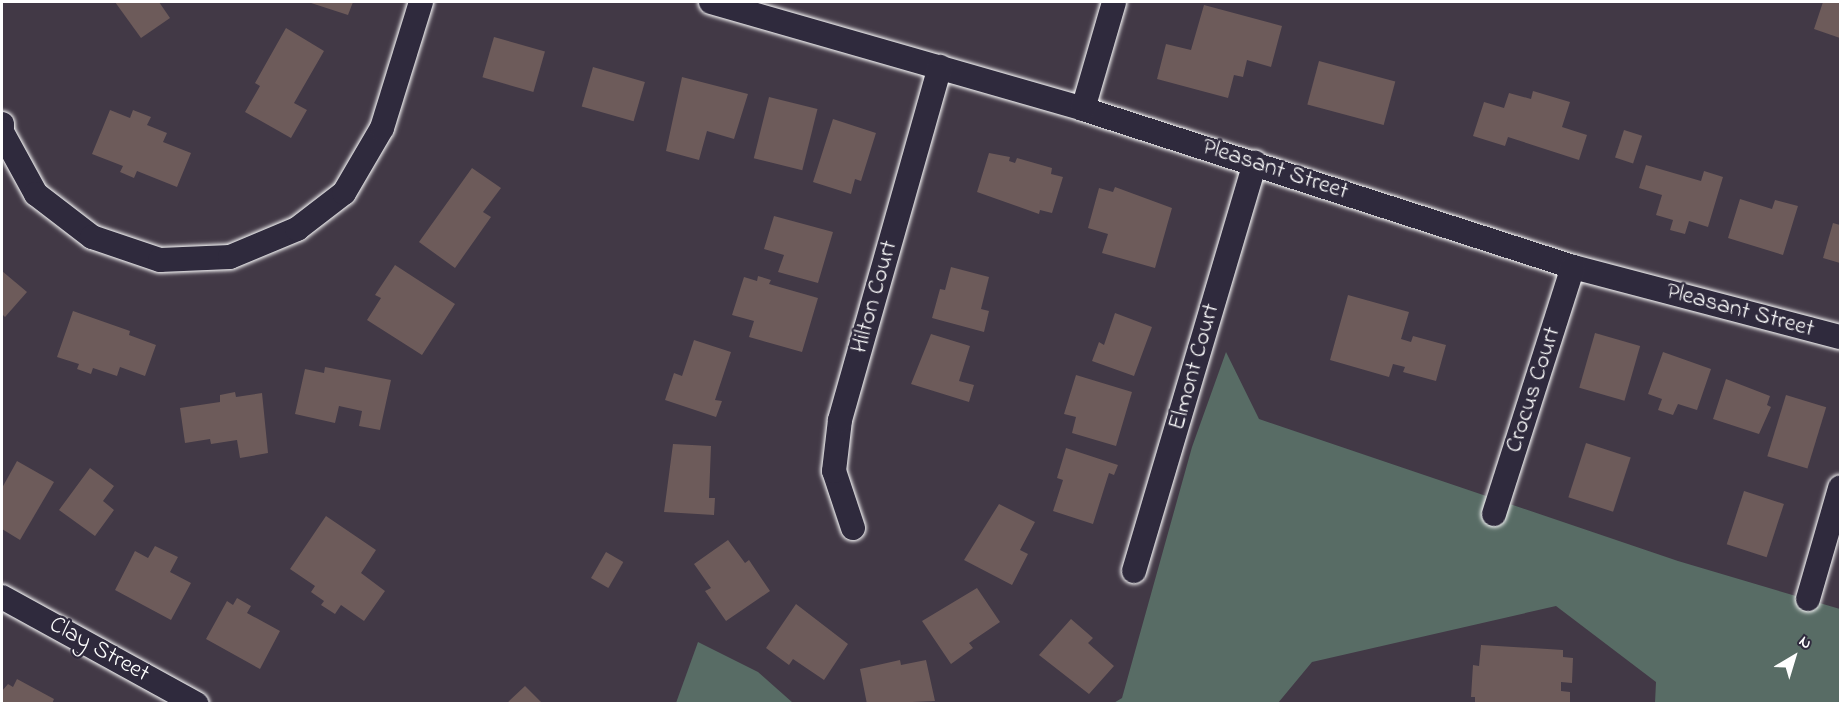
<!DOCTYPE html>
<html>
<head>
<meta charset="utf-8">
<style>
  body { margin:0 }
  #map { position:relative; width:1842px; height:705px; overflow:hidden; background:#423946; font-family:"Indie Flower",sans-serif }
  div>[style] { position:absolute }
  .green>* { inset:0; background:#586c65 }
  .building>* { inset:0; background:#6d5b5a; transform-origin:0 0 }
  .roads { filter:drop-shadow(0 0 2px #fff) drop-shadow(0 0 2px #fff) }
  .minor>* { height:24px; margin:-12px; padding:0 12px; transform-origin:12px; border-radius:12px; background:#2f2a3d }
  span { translate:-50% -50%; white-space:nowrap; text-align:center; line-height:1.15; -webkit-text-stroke:4.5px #2f2a3d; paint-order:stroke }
  .street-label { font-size:24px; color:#fff }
  .frame { position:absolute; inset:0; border:3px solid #fff; pointer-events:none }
  .north { position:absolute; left:1764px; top:627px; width:60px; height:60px; -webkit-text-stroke:4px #2f2a3d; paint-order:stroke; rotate:38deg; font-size:16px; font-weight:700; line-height:24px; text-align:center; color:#fff }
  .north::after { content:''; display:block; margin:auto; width:21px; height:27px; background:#fff; clip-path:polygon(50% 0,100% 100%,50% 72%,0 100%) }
</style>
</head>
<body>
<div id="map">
  <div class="green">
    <div style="clip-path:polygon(1226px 352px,1259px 419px,1678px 561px,1840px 609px,1840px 703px,1655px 703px,1656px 682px,1556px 606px,1312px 662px,1278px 703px,1112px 704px,1122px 698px,1192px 447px)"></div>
    <div style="clip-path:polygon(698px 642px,758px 672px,793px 703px,676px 703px)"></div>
  </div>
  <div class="building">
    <div style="clip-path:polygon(115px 2px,159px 2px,170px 18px,141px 38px)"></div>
    <div style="clip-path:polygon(308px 2px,353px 2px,348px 15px)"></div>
    <div style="clip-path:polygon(1823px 2px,1840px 2px,1840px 38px,1814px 29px)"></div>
    <div style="clip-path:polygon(1204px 5px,1282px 26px,1271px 67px,1247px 60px,1243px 77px,1234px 75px,1228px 98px,1157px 79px,1166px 44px,1191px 50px)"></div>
    <div style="clip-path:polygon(286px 28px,324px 51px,294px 103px,307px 110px,291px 138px,245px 112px,260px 86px,255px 83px)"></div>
    <div style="left:494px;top:37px;width:53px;height:42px;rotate:16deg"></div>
    <div style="left:1319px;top:61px;width:79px;height:45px;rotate:15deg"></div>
    <div style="left:593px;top:67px;width:54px;height:41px;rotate:16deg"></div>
    <div style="clip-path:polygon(682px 77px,748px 94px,734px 139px,707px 131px,699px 160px,666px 151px)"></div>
    <div style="clip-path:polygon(1533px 91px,1570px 102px,1562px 127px,1587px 135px,1579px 160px,1508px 137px,1505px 146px,1473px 136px,1484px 102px,1504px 108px,1509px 93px,1531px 99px)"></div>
    <div style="left:769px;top:97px;width:50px;height:63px;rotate:14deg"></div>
    <div style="clip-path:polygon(110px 110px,130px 118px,133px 110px,151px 117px,147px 125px,167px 133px,163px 142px,191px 153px,177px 187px,137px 171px,134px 178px,120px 172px,123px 166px,92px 154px)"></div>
    <div style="clip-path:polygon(833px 119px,876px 133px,861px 181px,855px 179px,851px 194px,813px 182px)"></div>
    <div style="left:1624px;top:130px;width:19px;height:29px;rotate:18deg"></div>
    <div style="clip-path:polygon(989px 153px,1010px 157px,1009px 161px,1015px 163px,1017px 158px,1052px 168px,1051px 174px,1063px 177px,1052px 213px,1040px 210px,1039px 214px,977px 192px)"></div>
    <div style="clip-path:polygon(1646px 165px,1701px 181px,1704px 171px,1723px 177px,1708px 227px,1689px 221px,1685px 234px,1670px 230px,1673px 220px,1656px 215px,1662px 195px,1639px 188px)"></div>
    <div style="clip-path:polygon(472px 168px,501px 188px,483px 212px,491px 217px,455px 268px,419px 242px)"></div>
    <div style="clip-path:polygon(1115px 187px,1172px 208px,1155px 268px,1102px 253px,1108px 234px,1088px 228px,1099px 188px,1113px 192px)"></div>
    <div style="clip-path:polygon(1740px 199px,1772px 209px,1775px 200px,1798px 206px,1783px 255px,1728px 238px)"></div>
    <div style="clip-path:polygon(774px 216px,833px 232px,818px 283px,778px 272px,784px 255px,764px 249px)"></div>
    <div style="clip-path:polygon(1833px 223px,1840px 225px,1840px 263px,1823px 258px)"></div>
    <div style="clip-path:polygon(395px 265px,455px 304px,422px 355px,367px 320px,381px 298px,375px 295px)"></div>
    <div style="clip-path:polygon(951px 267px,989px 277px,981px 309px,989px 311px,984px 332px,932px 318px,940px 289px,945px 290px)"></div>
    <div style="clip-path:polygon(2px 271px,27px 292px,5px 317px,2px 314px)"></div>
    <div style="clip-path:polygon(758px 276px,771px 280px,769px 284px,818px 298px,802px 352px,749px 337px,754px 321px,732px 315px,744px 277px,757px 281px)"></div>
    <div style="clip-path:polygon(1348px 295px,1409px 312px,1401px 339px,1411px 342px,1413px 336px,1446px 345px,1436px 381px,1403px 372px,1405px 367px,1393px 364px,1389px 377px,1330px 360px)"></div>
    <div style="clip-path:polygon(73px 311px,130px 331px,129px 335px,156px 345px,145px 376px,120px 367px,117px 376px,93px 368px,91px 374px,77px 369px,79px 364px,57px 357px)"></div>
    <div style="clip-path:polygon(1115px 313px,1152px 327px,1134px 376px,1092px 361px,1099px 342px,1104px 345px)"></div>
    <div style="left:1595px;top:333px;width:47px;height:57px;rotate:16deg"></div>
    <div style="clip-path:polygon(931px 334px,970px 346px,959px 381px,974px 385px,969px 402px,911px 384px)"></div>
    <div style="clip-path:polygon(694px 340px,731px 352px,715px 400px,722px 401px,716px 417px,665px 400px,674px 373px,682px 376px)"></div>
    <div style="clip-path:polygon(1663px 352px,1711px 369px,1697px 410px,1678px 404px,1673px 415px,1658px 410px,1662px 399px,1648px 394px)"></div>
    <div style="clip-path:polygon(325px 367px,391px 380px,380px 430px,359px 426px,362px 411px,339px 406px,335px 423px,295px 414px,305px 369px,324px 373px)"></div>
    <div style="clip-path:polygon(1076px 375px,1132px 392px,1116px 446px,1072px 433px,1076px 417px,1064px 414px)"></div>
    <div style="clip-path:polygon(1726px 379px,1770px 396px,1767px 405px,1771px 407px,1759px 434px,1713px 419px)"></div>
    <div style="clip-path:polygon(235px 392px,236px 397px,262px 393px,268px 453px,240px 458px,237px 440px,211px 444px,210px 439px,185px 443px,180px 408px,220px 402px,220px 395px)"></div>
    <div style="left:1786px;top:395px;width:42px;height:64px;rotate:17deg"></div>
    <div style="left:1586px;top:443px;width:47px;height:57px;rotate:18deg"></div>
    <div style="clip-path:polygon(673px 444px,711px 446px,709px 498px,715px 498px,714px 515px,664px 512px)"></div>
    <div style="clip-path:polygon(1066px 448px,1118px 465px,1114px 475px,1109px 473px,1093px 524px,1053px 511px,1063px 480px,1057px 478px)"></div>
    <div style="clip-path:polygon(17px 461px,54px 482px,20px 540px,2px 529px,2px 488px)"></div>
    <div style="clip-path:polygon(90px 468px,114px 486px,103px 501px,114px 510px,95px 536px,59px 510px)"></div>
    <div style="left:1744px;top:491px;width:42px;height:56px;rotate:18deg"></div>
    <div style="clip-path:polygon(999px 504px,1035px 522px,1020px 550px,1028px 554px,1012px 585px,964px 560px)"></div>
    <div style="clip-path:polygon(326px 516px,376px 550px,361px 573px,385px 591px,364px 621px,341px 605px,335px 614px,321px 605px,324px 601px,311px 592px,315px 586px,290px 569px)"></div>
    <div style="clip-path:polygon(728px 540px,745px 563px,749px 560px,770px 591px,726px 621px,705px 591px,711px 588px,694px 564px)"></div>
    <div style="clip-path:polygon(155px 546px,178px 557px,170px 572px,191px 583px,171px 620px,115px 590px,135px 551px,148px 558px)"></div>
    <div style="left:606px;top:552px;width:20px;height:30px;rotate:30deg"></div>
    <div style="clip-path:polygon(977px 588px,1000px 622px,969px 643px,973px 648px,951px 664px,922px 621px)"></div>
    <div style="clip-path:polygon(237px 598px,251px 606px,247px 613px,280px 631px,260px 669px,206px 639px,227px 601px,233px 605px)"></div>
    <div style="clip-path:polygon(796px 604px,848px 644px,824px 680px,793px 659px,789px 665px,766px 648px)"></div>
    <div style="clip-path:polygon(1071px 619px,1093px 638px,1088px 643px,1114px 666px,1089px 694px,1039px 655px)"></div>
    <div style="clip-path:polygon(1481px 645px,1563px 650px,1563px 657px,1573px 658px,1572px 683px,1561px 682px,1561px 691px,1570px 692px,1570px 704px,1475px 704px,1475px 697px,1471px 697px,1473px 665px,1479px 666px)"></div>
    <div style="clip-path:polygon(900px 660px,901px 665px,926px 660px,935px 701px,867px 704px,860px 669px)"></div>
    <div style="clip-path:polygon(17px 679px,54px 699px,52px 704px,2px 704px,2px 691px,8px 684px,13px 687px)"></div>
    <div style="clip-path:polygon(525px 686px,543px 704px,506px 704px)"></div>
  </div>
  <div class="roads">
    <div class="minor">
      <div style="left:711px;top:2px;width:387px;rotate:16deg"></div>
      <div style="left:1083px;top:109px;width:515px;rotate:17.87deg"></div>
      <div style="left:1573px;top:267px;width:276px;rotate:14.7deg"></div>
      <div style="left:1083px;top:109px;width:111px;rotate:-73.8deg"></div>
      <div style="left:2px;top:124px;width:8px;rotate:90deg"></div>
      <div style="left:2px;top:132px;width:71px;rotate:61.3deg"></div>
      <div style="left:36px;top:194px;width:71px;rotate:37.5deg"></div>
      <div style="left:92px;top:237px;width:72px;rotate:18.7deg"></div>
      <div style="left:160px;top:260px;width:70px;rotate:-2.5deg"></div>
      <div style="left:230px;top:257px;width:73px;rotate:-22.7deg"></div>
      <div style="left:297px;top:229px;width:59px;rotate:-37.5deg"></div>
      <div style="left:344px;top:193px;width:75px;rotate:-59.7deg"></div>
      <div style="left:382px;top:128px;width:132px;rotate:-72.8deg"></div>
      <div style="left:1494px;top:514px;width:259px;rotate:-72.3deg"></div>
      <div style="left:853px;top:528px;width:60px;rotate:-108.4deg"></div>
      <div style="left:834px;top:471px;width:51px;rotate:-83.3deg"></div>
      <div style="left:840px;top:420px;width:367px;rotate:-74.2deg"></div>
      <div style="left:1134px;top:571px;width:426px;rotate:-73.5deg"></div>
      <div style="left:2px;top:597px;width:222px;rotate:28.8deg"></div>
      <div style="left:1808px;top:599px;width:116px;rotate:-73.9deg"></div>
    </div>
  </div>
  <div class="street-label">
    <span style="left:1275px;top:170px;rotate:18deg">Pleasant Street</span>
    <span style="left:875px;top:297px;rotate:-74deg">Hilton Court</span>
    <span style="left:1740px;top:311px;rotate:15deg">Pleasant Street</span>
    <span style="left:1195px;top:367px;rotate:-74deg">Elmont Court</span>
    <span style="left:1534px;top:390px;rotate:-72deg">Crocus Court</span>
    <span style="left:99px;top:650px;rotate:29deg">Clay Street</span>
  </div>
  <div class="frame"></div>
  <div class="north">N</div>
</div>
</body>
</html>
